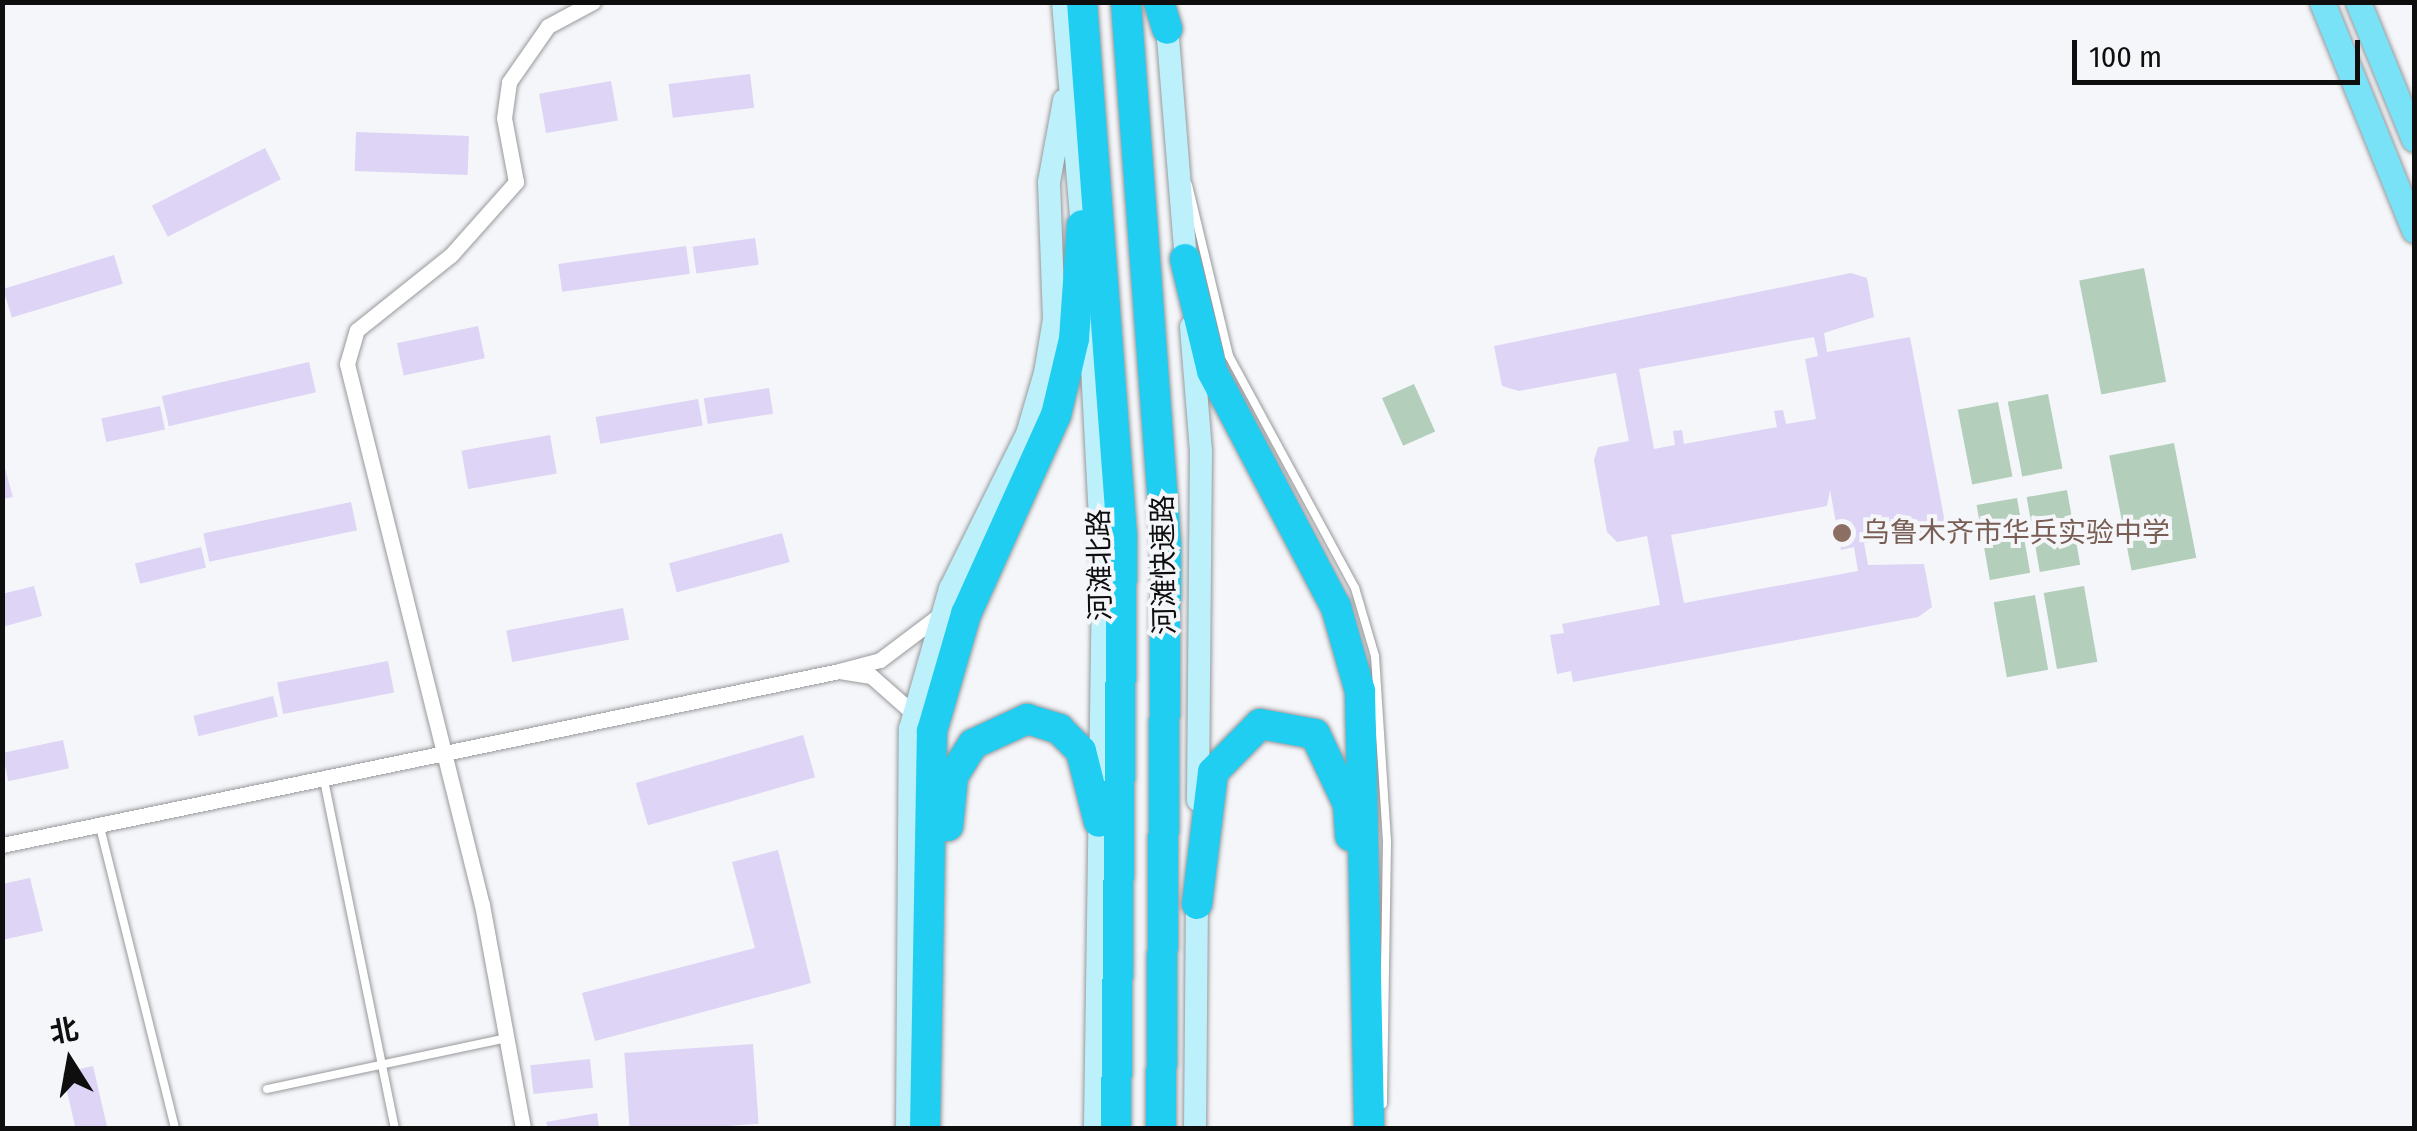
<!DOCTYPE html>
<html>
<head>
<meta charset="utf-8">
<style>
  body { margin:0 }
  #map { position:relative; width:2417px; height:1131px; overflow:hidden; background:#f4f6f9; font-family:"Fira Sans Condensed","Noto Sans SC",sans-serif }
  div>[style] { position:absolute }
  .green>* { inset:0; background:#b3cfbb; transform-origin:0 0 }
  .building>* { inset:0; background:#ded4f5; transform-origin:0 0 }
  .roads { filter:drop-shadow(0 0 2px #98999c) drop-shadow(0 0 2px #98999c) }
  .lane>* { height:8px; margin:-4px; padding:0 4px; transform-origin:4px; border-radius:4px; background:#fff }
  .street>* { height:15px; margin:-7.5px; padding:0 7.5px; transform-origin:7.5px; border-radius:7.5px; background:#fff }
  .secondary>* { height:22px; margin:-11px; padding:0 11px; transform-origin:11px; border-radius:11px; background:#bcf0fb }
  .primary>* { height:25px; margin:-12.5px; padding:0 12.5px; transform-origin:12.5px; border-radius:12.5px; background:#79e2f7 }
  .highway>* { height:30px; margin:-15px; padding:0 15px; transform-origin:15px; border-radius:15px; background:#20cef2 }
  .dots>* { width:28px; height:28px; translate:-50% -50%; box-sizing:border-box; border:5px solid #f4f6f9; border-radius:50% }
  span { translate:-50% -50%; white-space:nowrap; text-align:center; line-height:1.15; -webkit-text-stroke:8px #f4f6f9; paint-order:stroke }
  .education-label { font-size:28px; color:#785e54 }
  .left { translate:0 -50%; text-align:left }
  .street-label { font-size:28px; color:#0e0e0f }
  .frame { position:absolute; inset:0; border:5px solid #0e0e0f; pointer-events:none }
  .north { position:absolute; left:20px; top:1011px; width:100px; height:100px; -webkit-text-stroke:8px #f4f6f9; paint-order:stroke; rotate:349deg; font-size:28px; font-weight:700; line-height:40px; text-align:center; color:#0e0e0f }
  .north::after { content:''; display:block; margin:auto; width:35px; height:45px; background:#0e0e0f; clip-path:polygon(50% 0,100% 100%,50% 72%,0 100%) }
  .scale { position:absolute; left:2072px; top:40px; width:288px; height:45px; box-sizing:border-box; border:5px solid #0e0e0f; border-top:0; padding-left:12px; font-size:30px; line-height:35px; white-space:nowrap; color:#0e0e0f; -webkit-text-stroke:8px #f4f6f9; paint-order:stroke }
</style>
</head>
<body>
<div id="map">
  <div class="green">
    <div style="left:2144px;top:268px;width:116px;height:66px;rotate:79deg"></div>
    <div style="left:1414px;top:384px;width:52px;height:35px;rotate:66deg"></div>
    <div style="left:2048px;top:394px;width:76px;height:41px;rotate:79deg"></div>
    <div style="left:1998px;top:402px;width:76px;height:41px;rotate:79deg"></div>
    <div style="left:2174px;top:443px;width:117px;height:66px;rotate:79deg"></div>
    <div style="left:2067px;top:490px;width:76px;height:41px;rotate:80deg"></div>
    <div style="left:2017px;top:498px;width:76px;height:41px;rotate:80deg"></div>
    <div style="left:2084px;top:586px;width:77px;height:41px;rotate:80deg"></div>
    <div style="left:2035px;top:595px;width:76px;height:42px;rotate:80deg"></div>
  </div>
  <div class="building">
    <div style="left:750px;top:74px;width:34px;height:82px;rotate:83deg"></div>
    <div style="left:611px;top:81px;width:40px;height:73px;rotate:80deg"></div>
    <div style="left:356px;top:132px;width:113px;height:39px;rotate:2deg"></div>
    <div style="left:265px;top:148px;width:35px;height:127px;rotate:63deg"></div>
    <div style="left:755px;top:238px;width:27px;height:63px;rotate:82deg"></div>
    <div style="left:686px;top:246px;width:28px;height:129px;rotate:82deg"></div>
    <div style="left:114px;top:255px;width:30px;height:116px;rotate:73deg"></div>
    <div style="clip-path:polygon(evenodd,1851px 273px,1867px 278px,1874px 317px,1824px 333px,1827px 352px,1910px 337px,1946px 528px,1864px 543px,1868px 565px,1924px 564px,1932px 607px,1918px 617px,1573px 682px,1571px 671px,1557px 674px,1550px 635px,1564px 633px,1562px 624px,1660px 605px,1647px 536px,1617px 542px,1607px 532px,1594px 460px,1598px 447px,1629px 441px,1616px 373px,1519px 391px,1502px 386px,1494px 346px,1851px 273px,1814px 337px,1818px 356px,1805px 359px,1816px 419px,1786px 424px,1783px 410px,1774px 411px,1777px 427px,1684px 444px,1682px 430px,1673px 431px,1675px 445px,1654px 449px,1639px 369px,1814px 337px,1851px 273px,1830px 490px,1841px 550px,1854px 547px,1858px 571px,1684px 603px,1671px 535px,1827px 506px,1830px 490px)"></div>
    <div style="left:478px;top:326px;width:33px;height:83px;rotate:78deg"></div>
    <div style="left:309px;top:362px;width:31px;height:151px;rotate:77deg"></div>
    <div style="left:769px;top:388px;width:26px;height:66px;rotate:81deg"></div>
    <div style="left:698px;top:399px;width:27px;height:104px;rotate:80deg"></div>
    <div style="left:160px;top:406px;width:24px;height:60px;rotate:78deg"></div>
    <div style="left:550px;top:435px;width:39px;height:90px;rotate:80deg"></div>
    <div style="clip-path:polygon(2px 458px,13px 497px,2px 499px)"></div>
    <div style="left:351px;top:502px;width:29px;height:151px;rotate:78deg"></div>
    <div style="left:782px;top:533px;width:30px;height:117px;rotate:75deg"></div>
    <div style="left:201px;top:547px;width:21px;height:68px;rotate:76deg"></div>
    <div style="clip-path:polygon(34px 586px,42px 616px,2px 627px,2px 594px)"></div>
    <div style="left:623px;top:608px;width:32px;height:119px;rotate:79deg"></div>
    <div style="left:388px;top:661px;width:32px;height:113px;rotate:79deg"></div>
    <div style="left:273px;top:696px;width:21px;height:82px;rotate:76deg"></div>
    <div style="left:803px;top:735px;width:44px;height:174px;rotate:74deg"></div>
    <div style="left:63px;top:740px;width:29px;height:62px;rotate:78deg"></div>
    <div style="clip-path:polygon(778px 850px,811px 983px,595px 1041px,582px 993px,755px 948px,732px 862px)"></div>
    <div style="clip-path:polygon(30px 878px,43px 931px,2px 940px,2px 884px)"></div>
    <div style="left:753px;top:1044px;width:80px;height:129px;rotate:86deg"></div>
    <div style="left:590px;top:1059px;width:29px;height:60px;rotate:84deg"></div>
    <div style="left:93px;top:1066px;width:64px;height:31px;rotate:77deg"></div>
    <div style="clip-path:polygon(597px 1113px,599px 1128px,548px 1128px,546px 1122px)"></div>
  </div>
  <div class="roads">
    <div class="lane">
      <div style="left:1188px;top:185px;width:176px;rotate:76.5deg"></div>
      <div style="left:1229px;top:356px;width:264px;rotate:61.5deg"></div>
      <div style="left:1355px;top:588px;width:71px;rotate:73.6deg"></div>
      <div style="left:1375px;top:656px;width:186px;rotate:86.3deg"></div>
      <div style="left:1387px;top:842px;width:262px;rotate:90.9deg"></div>
      <div style="left:325px;top:785px;width:350px;rotate:78.5deg"></div>
      <div style="left:100px;top:827px;width:310px;rotate:76deg"></div>
      <div style="left:267px;top:1089px;width:245px;rotate:-12deg"></div>
    </div>
    <div class="street">
      <div style="left:913px;top:713px;width:56px;rotate:-138.6deg"></div>
      <div style="left:871px;top:676px;width:32px;rotate:-171deg"></div>
      <div style="left:839px;top:671px;width:42px;rotate:-15deg"></div>
      <div style="left:880px;top:660px;width:76px;rotate:-37deg"></div>
      <div style="left:2px;top:845px;width:855px;rotate:-11.74deg"></div>
      <div style="left:523px;top:1128px;width:227px;rotate:-100.4deg"></div>
      <div style="left:482px;top:905px;width:558px;rotate:-104.01deg"></div>
      <div style="left:347px;top:364px;width:35px;rotate:-74deg"></div>
      <div style="left:357px;top:330px;width:120px;rotate:-38.6deg"></div>
      <div style="left:451px;top:255px;width:98px;rotate:-48.3deg"></div>
      <div style="left:516px;top:182px;width:65px;rotate:-100.6deg"></div>
      <div style="left:504px;top:118px;width:36px;rotate:-82deg"></div>
      <div style="left:509px;top:82px;width:68px;rotate:-55.1deg"></div>
      <div style="left:548px;top:26px;width:51px;rotate:-28.1deg"></div>
    </div>
    <div class="secondary">
      <div style="left:1063px;top:2px;width:237px;rotate:85.2deg"></div>
      <div style="left:1166px;top:13px;width:264px;rotate:85.4deg"></div>
      <div style="left:1088px;top:290px;width:290px;rotate:87deg"></div>
      <div style="left:1103px;top:580px;width:548px;rotate:90.84deg"></div>
      <div style="left:1191px;top:327px;width:124px;rotate:85.4deg"></div>
      <div style="left:1201px;top:451px;width:349px;rotate:90.5deg"></div>
      <div style="left:907px;top:1128px;width:399px;rotate:-89.6deg"></div>
      <div style="left:910px;top:729px;width:146px;rotate:-74.1deg"></div>
      <div style="left:950px;top:589px;width:173px;rotate:-63.6deg"></div>
      <div style="left:1027px;top:434px;width:64px;rotate:-73.6deg"></div>
      <div style="left:1045px;top:373px;width:55px;rotate:-80.5deg"></div>
      <div style="left:1054px;top:319px;width:137px;rotate:-92.1deg"></div>
      <div style="left:1049px;top:182px;width:83px;rotate:-79.6deg"></div>
      <div style="left:1195px;top:1128px;width:236px;rotate:-89.5deg"></div>
    </div>
    <div class="primary">
      <div style="left:2322px;top:2px;width:246px;rotate:68deg"></div>
      <div style="left:2358px;top:2px;width:148px;rotate:67.8deg"></div>
    </div>
    <div class="highway">
      <div style="left:1082px;top:2px;width:535px;rotate:85.72deg"></div>
      <div style="left:1122px;top:536px;width:592px;rotate:90.58deg"></div>
      <div style="left:1126px;top:2px;width:543px;rotate:85.78deg"></div>
      <div style="left:1166px;top:544px;width:584px;rotate:90.49deg"></div>
      <div style="left:1159px;top:2px;width:28px;rotate:73deg"></div>
      <div style="left:1185px;top:259px;width:115px;rotate:76.4deg"></div>
      <div style="left:1212px;top:371px;width:267px;rotate:62.3deg"></div>
      <div style="left:1336px;top:607px;width:87px;rotate:74.1deg"></div>
      <div style="left:1360px;top:691px;width:437px;rotate:88.8deg"></div>
      <div style="left:948px;top:826px;width:50px;rotate:-84.3deg"></div>
      <div style="left:953px;top:776px;width:38px;rotate:-58deg"></div>
      <div style="left:973px;top:744px;width:60px;rotate:-24.8deg"></div>
      <div style="left:1027px;top:719px;width:34px;rotate:17deg"></div>
      <div style="left:1059px;top:729px;width:31px;rotate:45deg"></div>
      <div style="left:1081px;top:751px;width:73px;rotate:75.8deg"></div>
      <div style="left:1197px;top:904px;width:133px;rotate:-83.1deg"></div>
      <div style="left:1213px;top:772px;width:67px;rotate:-45.6deg"></div>
      <div style="left:1260px;top:724px;width:56px;rotate:10.3deg"></div>
      <div style="left:1315px;top:734px;width:77px;rotate:64.8deg"></div>
      <div style="left:1348px;top:804px;width:32px;rotate:86deg"></div>
      <div style="left:925px;top:1128px;width:397px;rotate:-89deg"></div>
      <div style="left:932px;top:731px;width:122px;rotate:-73.8deg"></div>
      <div style="left:966px;top:614px;width:218px;rotate:-65.7deg"></div>
      <div style="left:1056px;top:415px;width:78px;rotate:-76.7deg"></div>
      <div style="left:1074px;top:339px;width:114px;rotate:-86deg"></div>
    </div>
  </div>
  <div class="dots">
    <div style="left:1842px;top:533px;background:#8d6e63"></div>
  </div>
  <div class="education-label">
    <span class="left" style="left:1862px;top:533px">乌鲁木齐市华兵实验中学</span>
  </div>
  <div class="street-label">
    <span style="left:1100px;top:565px;rotate:-91deg">河滩北路</span>
    <span style="left:1164px;top:565px;rotate:-91deg">河滩快速路</span>
  </div>
  <div class="frame"></div>
  <div class="north">北</div>
  <div class="scale">100 m</div>
</div>
</body>
</html>
